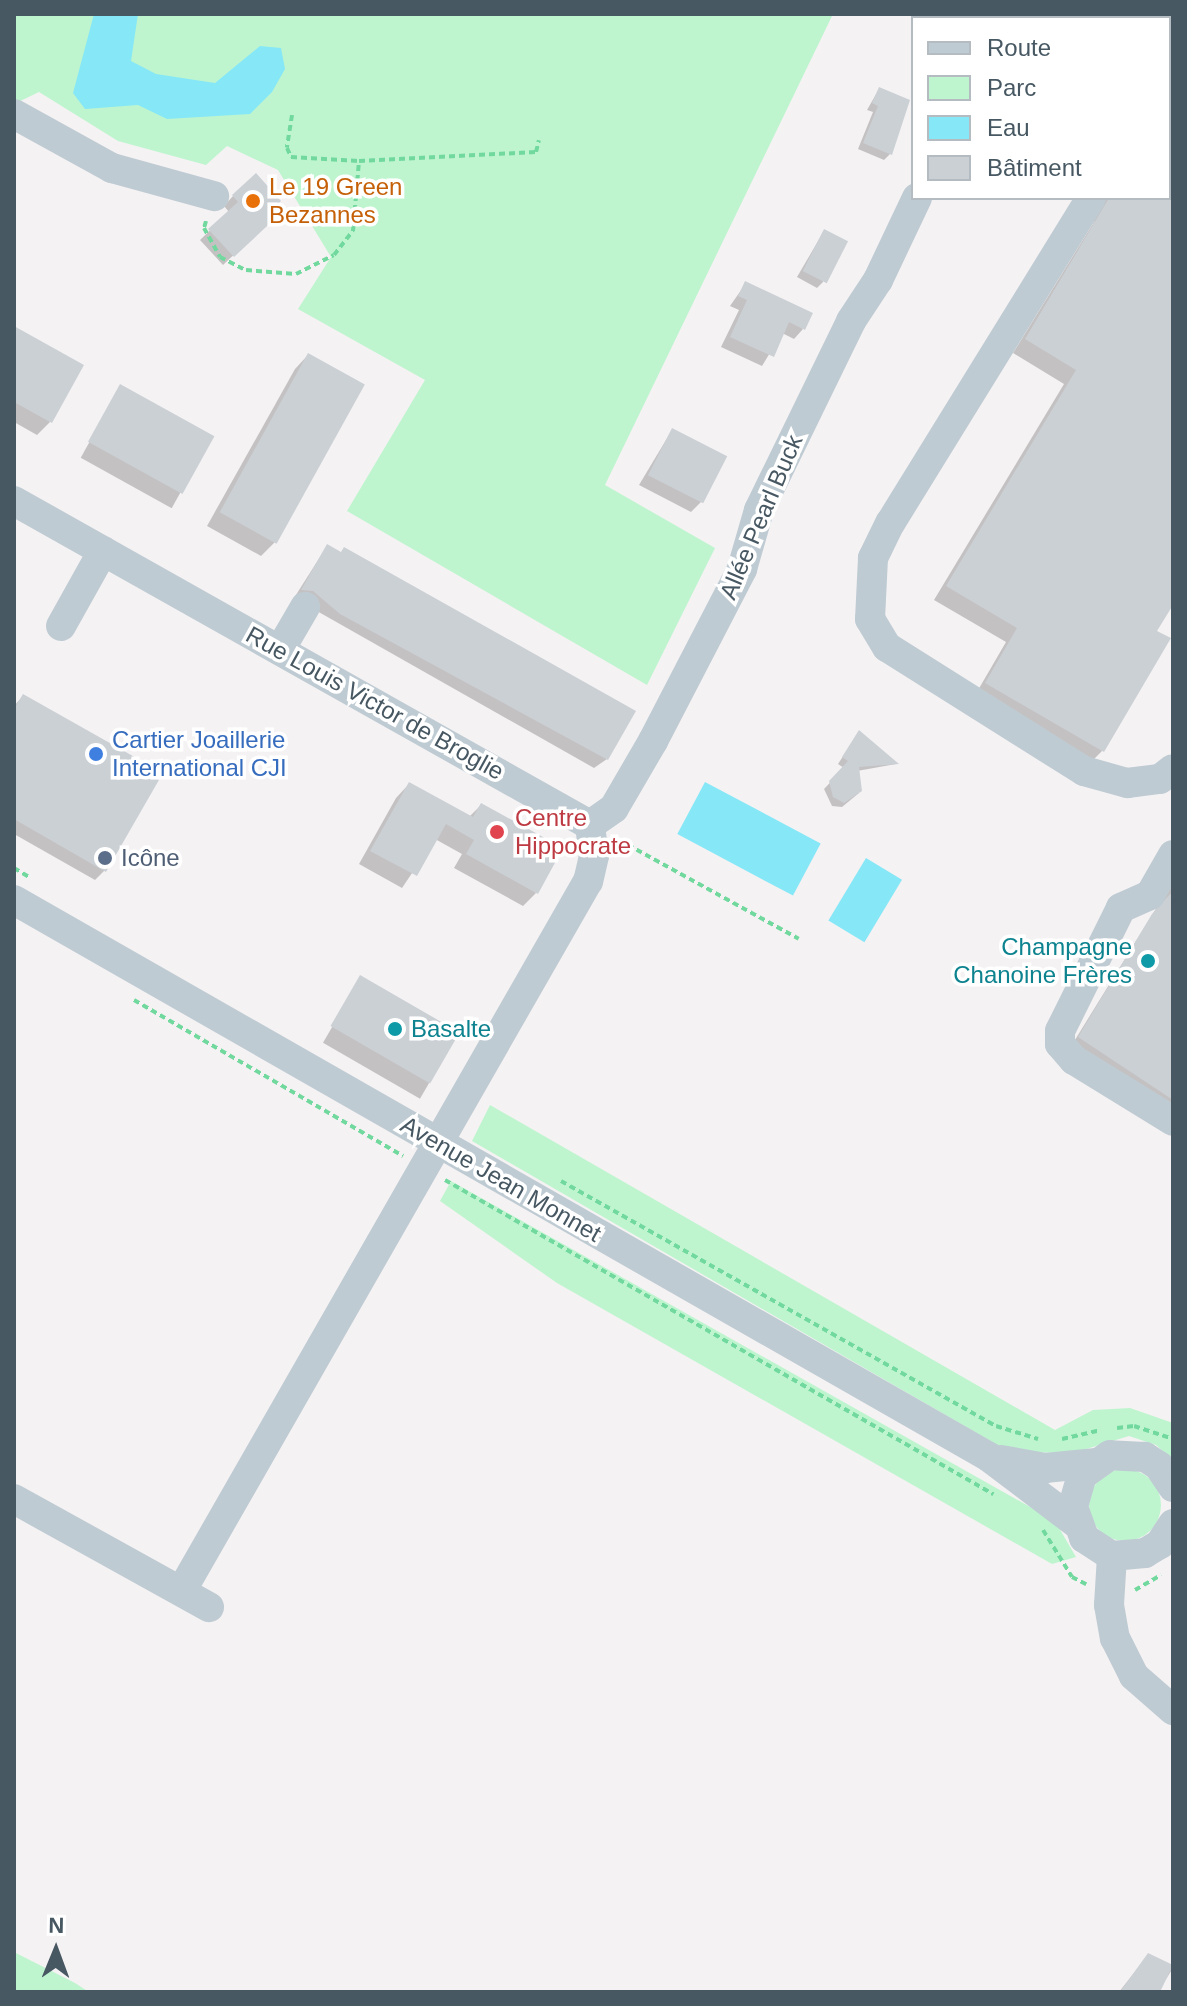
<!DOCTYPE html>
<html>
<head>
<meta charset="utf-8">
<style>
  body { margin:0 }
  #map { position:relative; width:1187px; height:2006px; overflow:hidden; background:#f5f2f3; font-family:Helvetica,sans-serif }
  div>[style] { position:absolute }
  .green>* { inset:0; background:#bef5cf }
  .round { border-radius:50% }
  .water>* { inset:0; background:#86e7f7; transform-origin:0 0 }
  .shadow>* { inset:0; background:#0003; transform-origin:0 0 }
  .building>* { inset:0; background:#cbd0d5; transform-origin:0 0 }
  .path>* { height:4px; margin-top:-2px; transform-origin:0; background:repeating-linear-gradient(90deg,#71d89e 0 6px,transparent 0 10px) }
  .minor>* { height:30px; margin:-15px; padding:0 15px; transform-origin:15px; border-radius:15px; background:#bfcbd3 }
  .dots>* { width:22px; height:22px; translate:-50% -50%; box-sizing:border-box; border:4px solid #fff; border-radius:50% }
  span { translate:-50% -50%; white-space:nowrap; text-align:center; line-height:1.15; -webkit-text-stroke:7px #fff; paint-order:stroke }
  .food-label { font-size:24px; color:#c56008 }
  .left { translate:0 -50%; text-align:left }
  .street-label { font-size:24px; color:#475863 }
  .shop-label { font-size:24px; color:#366cbe }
  .health-label { font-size:24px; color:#be3a42 }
  .service-label { font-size:24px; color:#4e5e75 }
  .culture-label { font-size:24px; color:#0d838f }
  .right { translate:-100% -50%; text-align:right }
  .frame { position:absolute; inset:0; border:16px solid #475863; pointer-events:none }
  .legend { position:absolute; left:911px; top:16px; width:260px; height:184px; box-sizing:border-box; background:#fff; border:2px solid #b5bcc1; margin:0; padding:10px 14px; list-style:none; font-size:24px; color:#475863 }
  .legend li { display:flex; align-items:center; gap:16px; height:40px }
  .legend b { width:40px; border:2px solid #b5bcc1 }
  .north { position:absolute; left:16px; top:1910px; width:80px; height:80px; -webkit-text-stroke:6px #fff; paint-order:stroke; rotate:1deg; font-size:22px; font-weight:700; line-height:32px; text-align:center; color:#475863 }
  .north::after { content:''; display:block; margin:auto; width:28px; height:36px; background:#475863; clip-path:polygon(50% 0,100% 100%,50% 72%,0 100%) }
</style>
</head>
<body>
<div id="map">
  <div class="green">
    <div style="clip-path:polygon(14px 14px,833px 14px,605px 485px,715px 548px,647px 685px,347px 511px,425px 380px,298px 309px,331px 257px,278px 170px,227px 146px,206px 165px,118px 141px,39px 92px,14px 104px)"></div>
    <div style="clip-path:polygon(490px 1105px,1055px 1430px,1093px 1410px,1130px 1408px,1173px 1423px,1173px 1460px,1156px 1445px,1129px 1436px,1070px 1454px,1006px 1450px,472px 1141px)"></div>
    <div style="clip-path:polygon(451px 1181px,1055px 1521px,1076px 1557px,1052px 1564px,557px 1283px,440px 1201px)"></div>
    <div class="round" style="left:1089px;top:1469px;width:72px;height:72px"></div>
    <div style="clip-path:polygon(14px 1952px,75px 1983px,89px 1992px,14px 1992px)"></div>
  </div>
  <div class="water">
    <div style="clip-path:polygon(94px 14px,138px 14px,131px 61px,156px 74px,215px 83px,260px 46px,281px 48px,285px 69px,272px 92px,250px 114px,167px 119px,138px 105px,85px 109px,73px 93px)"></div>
    <div style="left:705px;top:782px;width:131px;height:59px;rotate:28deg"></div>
    <div style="left:866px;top:858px;width:42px;height:73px;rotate:31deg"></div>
  </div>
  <div class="shadow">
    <div style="clip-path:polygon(879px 89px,890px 154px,884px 160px,858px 149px,873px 112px,867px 110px)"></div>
    <div style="clip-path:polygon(1173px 148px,1173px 601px,1155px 631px,1168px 639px,1102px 751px,1089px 764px,974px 697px,1006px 642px,934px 600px,1064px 384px,1013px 353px,1094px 222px,1097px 198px,1169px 198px)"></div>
    <div style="clip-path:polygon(233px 196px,279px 212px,223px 265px,200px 240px,229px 212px,224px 206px)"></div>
    <div style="clip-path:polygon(824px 231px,823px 282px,817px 288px,797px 277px)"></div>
    <div style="clip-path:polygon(746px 283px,803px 329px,794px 339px,782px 333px,762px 366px,721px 347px,739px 310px,730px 306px)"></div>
    <div style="clip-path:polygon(14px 328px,50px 422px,37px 435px,14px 422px)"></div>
    <div style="clip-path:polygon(308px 355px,275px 542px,261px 556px,207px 526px,295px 369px)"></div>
    <div style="left:120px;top:387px;width:104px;height:81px;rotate:29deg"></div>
    <div style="clip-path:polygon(672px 430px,701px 502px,691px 512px,639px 485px)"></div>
    <div style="clip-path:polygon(327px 546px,607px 759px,594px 768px,294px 598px)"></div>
    <div style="clip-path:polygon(23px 696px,105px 870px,95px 880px,14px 834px,14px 706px)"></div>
    <div style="clip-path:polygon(859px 732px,896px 764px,857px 771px,859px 793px,842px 807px,832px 806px,824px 789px,844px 768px,838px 764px)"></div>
    <div style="clip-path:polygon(409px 784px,469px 817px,481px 805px,536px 893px,523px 906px,454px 868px,462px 854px,435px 839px,402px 888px,359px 864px,396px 798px)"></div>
    <div style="clip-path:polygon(1173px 881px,1173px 1120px,1070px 1048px)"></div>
    <div style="left:361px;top:977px;width:112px;height:76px;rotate:30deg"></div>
    <div style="clip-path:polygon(1148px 1955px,1173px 1968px,1158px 1992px,1119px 1992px)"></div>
  </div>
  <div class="building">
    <div style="clip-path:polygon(879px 87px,910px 100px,892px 155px,863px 143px,878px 106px,872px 103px)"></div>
    <div style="clip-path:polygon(256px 173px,281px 201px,276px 206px,282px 212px,234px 257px,208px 229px,238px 202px,232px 195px)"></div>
    <div style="clip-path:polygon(1109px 198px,1173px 198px,1173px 605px,1157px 631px,1171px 638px,1104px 752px,985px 683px,1017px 628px,946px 586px,1076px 370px,1025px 339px)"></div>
    <div style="left:824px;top:229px;width:27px;height:47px;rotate:27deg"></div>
    <div style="clip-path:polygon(745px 281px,813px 313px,805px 330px,789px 322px,774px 357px,730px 337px,747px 300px,738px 296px)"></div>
    <div style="clip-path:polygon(14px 326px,84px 365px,52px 423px,14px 402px)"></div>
    <div style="left:308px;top:353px;width:65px;height:182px;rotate:29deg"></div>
    <div style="left:120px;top:384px;width:108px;height:66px;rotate:29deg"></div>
    <div style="left:672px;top:428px;width:62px;height:53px;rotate:27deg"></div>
    <div style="clip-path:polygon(327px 544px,341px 552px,344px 547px,636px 711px,608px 760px,340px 614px,313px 591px,301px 590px)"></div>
    <div style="clip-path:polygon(23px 694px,163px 773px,106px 872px,14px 819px,14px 709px)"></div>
    <div style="clip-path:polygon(859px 730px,899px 764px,859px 767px,862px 791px,844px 803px,833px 797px,829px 781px,848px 761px,842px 757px)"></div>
    <div style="clip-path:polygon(409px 782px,473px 817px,481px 803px,563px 848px,538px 894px,466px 854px,474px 840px,446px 824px,417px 876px,370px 851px)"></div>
    <div style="clip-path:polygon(1173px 891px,1173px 1100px,1078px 1037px,1152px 914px)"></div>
    <div style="left:360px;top:975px;width:115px;height:59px;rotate:30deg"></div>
    <div style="clip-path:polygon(1148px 1953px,1173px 1965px,1160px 1992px,1120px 1992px)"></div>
  </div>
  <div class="path">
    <div style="left:292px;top:115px;width:33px;rotate:99deg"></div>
    <div style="left:287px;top:148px;width:10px;rotate:66deg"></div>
    <div style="left:291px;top:157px;width:68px;rotate:3.4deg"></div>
    <div style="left:206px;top:221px;width:7px;rotate:106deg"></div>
    <div style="left:204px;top:228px;width:33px;rotate:61deg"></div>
    <div style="left:220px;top:257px;width:29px;rotate:27deg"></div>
    <div style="left:246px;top:270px;width:50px;rotate:4.6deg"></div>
    <div style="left:296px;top:274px;width:42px;rotate:-26.6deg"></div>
    <div style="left:334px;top:255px;width:31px;rotate:-52deg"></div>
    <div style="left:353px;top:231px;width:70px;rotate:-85.1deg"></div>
    <div style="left:359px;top:161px;width:177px;rotate:-2.9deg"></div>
    <div style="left:536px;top:152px;width:12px;rotate:-76deg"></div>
    <div style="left:619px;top:840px;width:205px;rotate:28.8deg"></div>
    <div style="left:14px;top:868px;width:17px;rotate:31deg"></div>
    <div style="left:134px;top:1000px;width:311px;rotate:30.1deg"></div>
    <div style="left:445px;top:1180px;width:632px;rotate:29.81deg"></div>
    <div style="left:561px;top:1181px;width:499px;rotate:29.4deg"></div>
    <div style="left:996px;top:1426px;width:44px;rotate:17.2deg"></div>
    <div style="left:1117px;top:1428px;width:17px;rotate:-7deg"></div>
    <div style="left:1134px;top:1426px;width:41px;rotate:18.4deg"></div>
    <div style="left:1062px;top:1439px;width:39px;rotate:-13deg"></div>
    <div style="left:1043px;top:1530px;width:55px;rotate:58.3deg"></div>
    <div style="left:1072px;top:1577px;width:16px;rotate:27deg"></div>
    <div style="left:1135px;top:1590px;width:30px;rotate:-30deg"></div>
  </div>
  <div class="minor">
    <div style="left:999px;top:18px;width:4px;rotate:-76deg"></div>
    <div style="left:1169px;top:65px;width:8px;rotate:-60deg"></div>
    <div style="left:14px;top:114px;width:112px;rotate:28.9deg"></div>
    <div style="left:112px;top:168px;width:106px;rotate:15.4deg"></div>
    <div style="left:1169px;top:124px;width:8px;rotate:-60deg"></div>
    <div style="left:1091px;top:198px;width:382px;rotate:121.7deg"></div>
    <div style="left:890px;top:523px;width:39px;rotate:116deg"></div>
    <div style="left:873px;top:558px;width:61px;rotate:92.8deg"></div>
    <div style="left:870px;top:619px;width:33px;rotate:59deg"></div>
    <div style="left:887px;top:647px;width:233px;rotate:32.2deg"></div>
    <div style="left:1084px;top:771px;width:45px;rotate:15.6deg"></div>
    <div style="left:1127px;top:783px;width:33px;rotate:-7deg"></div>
    <div style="left:1160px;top:779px;width:16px;rotate:-38deg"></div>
    <div style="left:14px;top:501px;width:661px;rotate:29.36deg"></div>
    <div style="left:590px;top:825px;width:31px;rotate:83deg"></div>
    <div style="left:594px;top:856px;width:26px;rotate:103deg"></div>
    <div style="left:588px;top:881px;width:817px;rotate:119.8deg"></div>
    <div style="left:61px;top:626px;width:86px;rotate:-60.8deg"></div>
    <div style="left:280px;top:650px;width:50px;rotate:-59.8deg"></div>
    <div style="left:590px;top:825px;width:29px;rotate:-35deg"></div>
    <div style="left:614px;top:808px;width:78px;rotate:-59.8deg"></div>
    <div style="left:653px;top:741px;width:194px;rotate:-62.6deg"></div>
    <div style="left:742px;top:569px;width:61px;rotate:-73.9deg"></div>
    <div style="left:759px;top:510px;width:210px;rotate:-64deg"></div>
    <div style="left:851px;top:321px;width:49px;rotate:-56.6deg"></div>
    <div style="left:878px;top:280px;width:91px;rotate:-64.6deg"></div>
    <div style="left:1173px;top:855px;width:46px;rotate:119.9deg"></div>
    <div style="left:1150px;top:895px;width:32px;rotate:156deg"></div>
    <div style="left:1121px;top:908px;width:137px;rotate:116.4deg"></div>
    <div style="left:1060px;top:1031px;width:13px;rotate:90deg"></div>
    <div style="left:1060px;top:1044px;width:21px;rotate:49deg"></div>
    <div style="left:1074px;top:1060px;width:116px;rotate:31.6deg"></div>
    <div style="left:14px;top:900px;width:1123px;rotate:29.74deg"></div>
    <div style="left:989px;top:1457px;width:109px;rotate:37.2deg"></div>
    <div style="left:1001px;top:1460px;width:45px;rotate:10.3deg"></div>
    <div style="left:1045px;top:1468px;width:49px;rotate:-5.8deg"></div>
    <div style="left:1173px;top:1487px;width:25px;rotate:-124deg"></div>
    <div style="left:1159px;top:1466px;width:17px;rotate:-147deg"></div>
    <div style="left:1145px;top:1457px;width:35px;rotate:-177deg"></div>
    <div style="left:1110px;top:1455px;width:34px;rotate:144deg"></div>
    <div style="left:1082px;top:1475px;width:33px;rotate:106deg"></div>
    <div style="left:1073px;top:1507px;width:33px;rotate:70deg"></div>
    <div style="left:1084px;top:1538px;width:33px;rotate:33deg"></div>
    <div style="left:1112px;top:1556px;width:33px;rotate:-5deg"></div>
    <div style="left:1145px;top:1553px;width:17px;rotate:-31deg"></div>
    <div style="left:1160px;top:1544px;width:24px;rotate:-57deg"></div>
    <div style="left:14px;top:1499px;width:223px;rotate:29deg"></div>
    <div style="left:1112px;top:1556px;width:49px;rotate:93.5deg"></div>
    <div style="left:1109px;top:1605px;width:34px;rotate:80deg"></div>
    <div style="left:1115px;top:1638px;width:42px;rotate:63.4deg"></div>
    <div style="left:1134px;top:1676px;width:52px;rotate:41.1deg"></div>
  </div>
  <div class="dots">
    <div style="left:253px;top:201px;background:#e8710a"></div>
    <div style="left:96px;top:754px;background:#3f7fe0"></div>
    <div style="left:497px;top:832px;background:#e0444e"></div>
    <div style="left:105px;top:858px;background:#5c6f8a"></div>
    <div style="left:1148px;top:961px;background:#0f9aa8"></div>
    <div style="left:395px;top:1029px;background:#0f9aa8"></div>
  </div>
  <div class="food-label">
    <span class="left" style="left:269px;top:201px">Le 19 Green<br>Bezannes</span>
  </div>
  <div class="street-label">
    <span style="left:761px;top:517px;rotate:-67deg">Allée Pearl Buck</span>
    <span style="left:375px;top:703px;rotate:29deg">Rue Louis Victor de Broglie</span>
    <span style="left:501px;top:1179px;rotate:30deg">Avenue Jean Monnet</span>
  </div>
  <div class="shop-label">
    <span class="left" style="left:112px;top:754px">Cartier Joaillerie<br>International CJI</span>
  </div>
  <div class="health-label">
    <span class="left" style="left:515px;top:832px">Centre<br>Hippocrate</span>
  </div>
  <div class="service-label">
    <span class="left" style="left:121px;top:858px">Icône</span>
  </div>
  <div class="culture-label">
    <span class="right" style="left:1132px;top:961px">Champagne<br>Chanoine Frères</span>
    <span class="left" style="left:411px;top:1029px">Basalte</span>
  </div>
  <div class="frame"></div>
  <ul class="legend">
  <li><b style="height:10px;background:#bfcbd3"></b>Route</li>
  <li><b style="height:22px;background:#bef5cf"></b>Parc</li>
  <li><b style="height:22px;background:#86e7f7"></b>Eau</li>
  <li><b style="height:22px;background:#cbd0d5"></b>Bâtiment</li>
  </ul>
  <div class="north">N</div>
</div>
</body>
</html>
